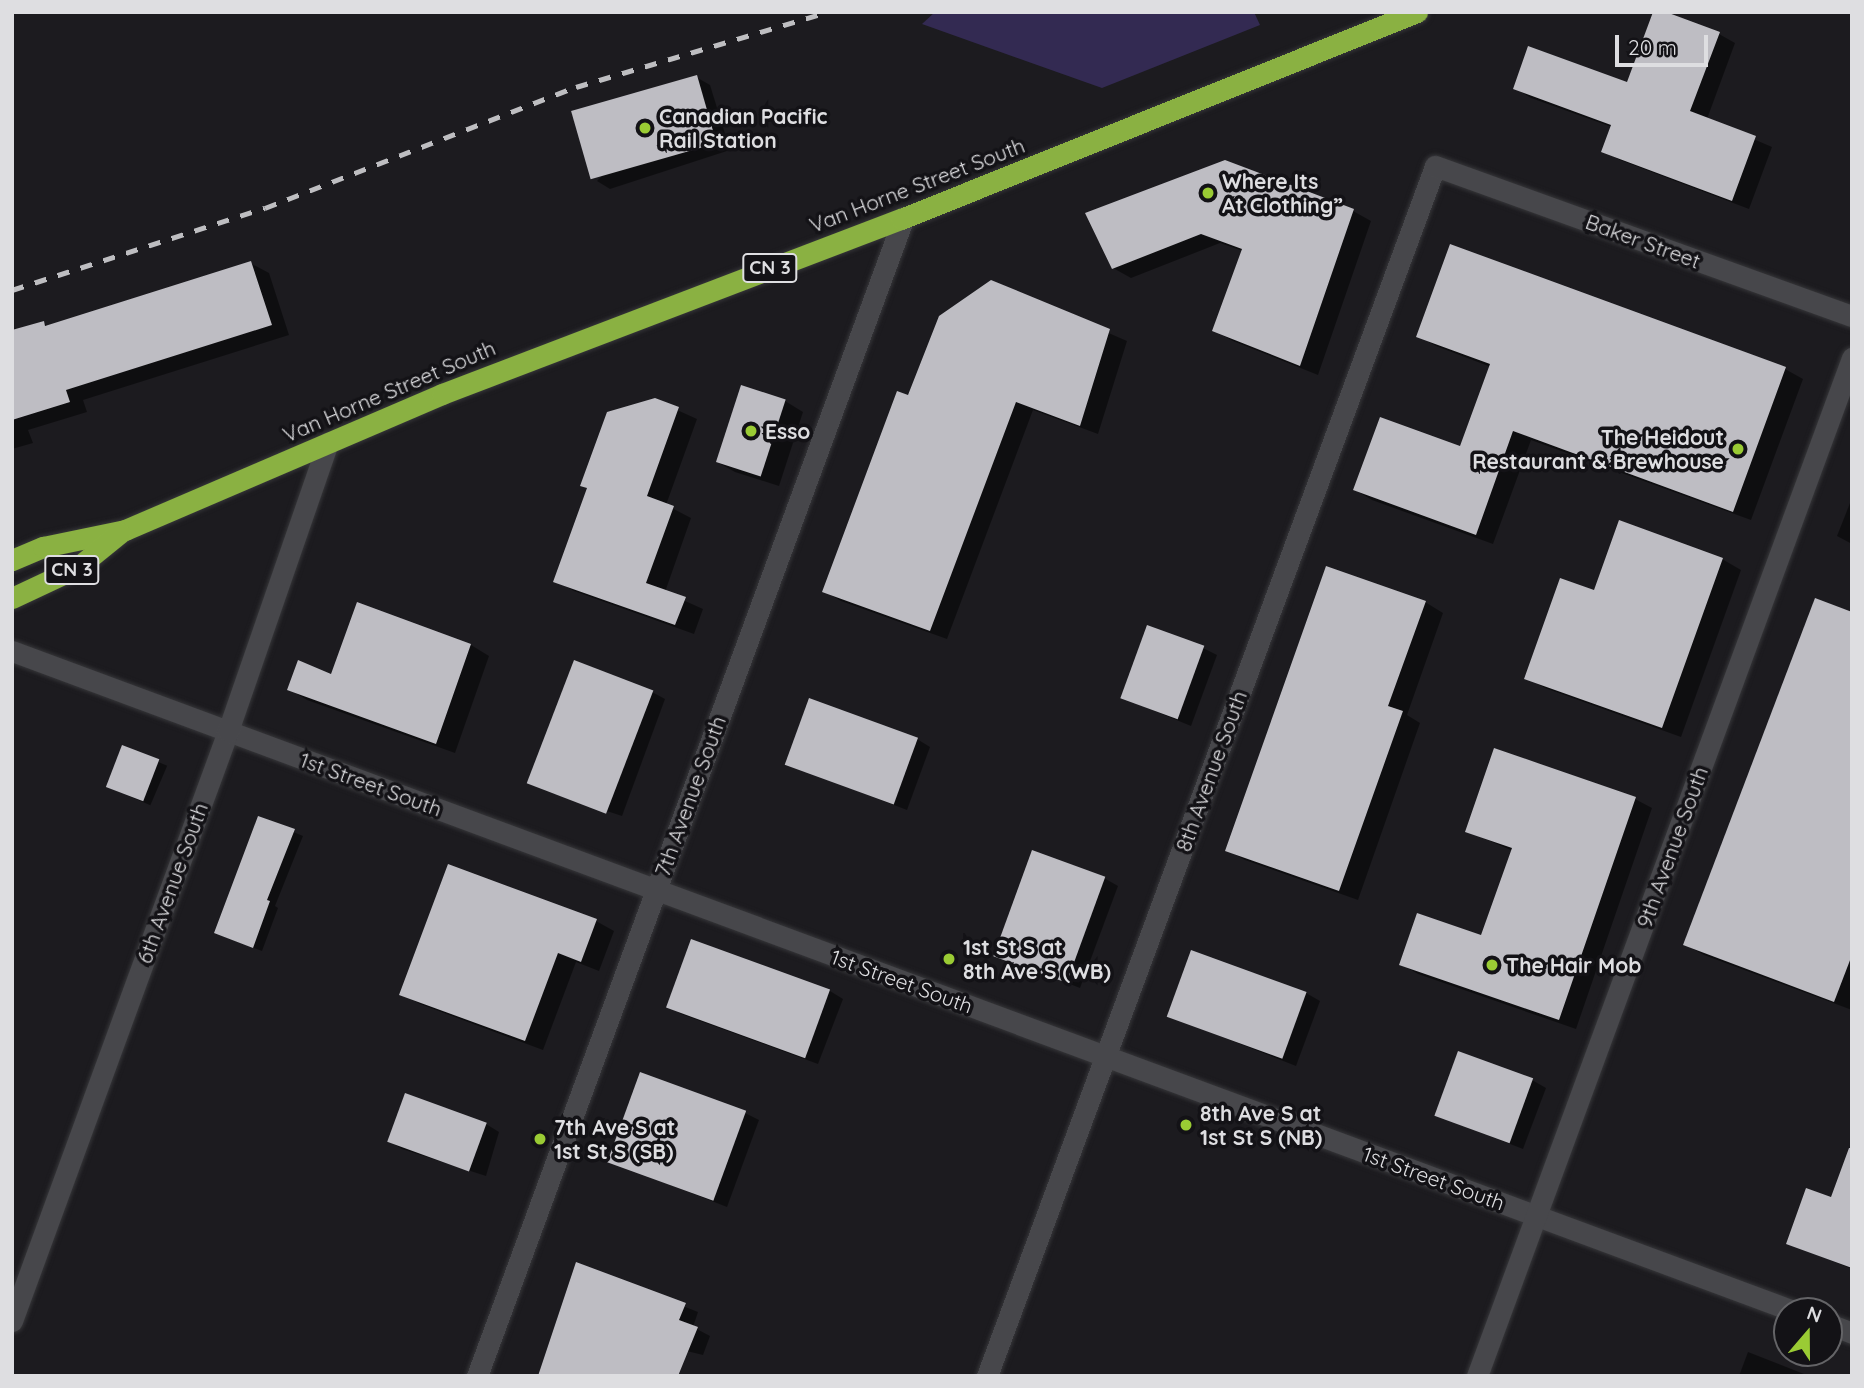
<!DOCTYPE html>
<html>
<head>
<meta charset="utf-8">
<style>
  body { margin:0 }
  #map { position:relative; width:1864px; height:1388px; overflow:hidden; background:#1c1b1f; font-family:Quicksand,sans-serif }
  div>[style] { position:absolute }
  .green>* { inset:0; background:#332a52 }
  .shadow>* { inset:0; background:#0007; transform-origin:0 0 }
  .building>* { inset:0; background:#bebdc3; transform-origin:0 0 }
  .roads { filter:drop-shadow(0 0 2px #363639) drop-shadow(0 0 2px #363639) }
  .street>* { height:21px; margin:-10.5px; padding:0 10.5px; transform-origin:10.5px; border-radius:10.5px; background:#47474b }
  .secondary>* { height:21px; margin:-10.5px; padding:0 10.5px; transform-origin:10.5px; border-radius:10.5px; background:#47474b }
  .highway>* { height:21px; margin:-10.5px; padding:0 10.5px; transform-origin:10.5px; border-radius:10.5px; background:#8ab142 }
  .rail>* { height:5px; margin-top:-2.5px; transform-origin:0; background:repeating-linear-gradient(90deg,#bebec1 0 12px,transparent 0 24px) }
  .dots>* { width:19px; height:19px; translate:-50% -50%; box-sizing:border-box; border:4px solid #131216; border-radius:50% }
  span { translate:-50% -50%; white-space:nowrap; text-align:center; line-height:1.15; -webkit-text-stroke:7px #131216; paint-order:stroke }
  .shield-label span { padding:2px 5px; background:#131216; border:2px solid; border-radius:5px; -webkit-text-stroke-width:0 }
  .shield-label { font-size:19px; color:#dedee1; font-weight:700 }
  .poi-label { font-size:21px; color:#dedee1; font-weight:700 }
  .left { translate:0 -50%; text-align:left }
  .right { translate:-100% -50%; text-align:right }
  .street-label { font-size:21px; color:#dedee1 }
  .frame { position:absolute; inset:0; border:14px solid #dedee1; pointer-events:none }
  .north { position:absolute; left:1773px; top:1297px; width:70px; height:70px; box-sizing:border-box; background:#131216; border:2px solid #646467; border-radius:50%; rotate:20deg; font-size:19px; font-weight:700; line-height:28px; text-align:center; color:#dedee1 }
  .north::after { content:''; display:block; margin:auto; width:24px; height:32px; background:#9acb34; clip-path:polygon(50% 0,100% 100%,50% 72%,0 100%) }
  .scale { position:absolute; left:1615px; top:35px; width:93px; height:32px; box-sizing:border-box; border:4px solid #dedee1; border-top:0; padding-left:9px; font-size:21px; line-height:24px; white-space:nowrap; color:#dedee1; -webkit-text-stroke:5px #131216; paint-order:stroke }
</style>
</head>
<body>
<div id="map">
  <div class="green">
    <div style="clip-path:polygon(935px 12px,1254px 12px,1260px 25px,1102px 88px,922px 24px)"></div>
  </div>
  <div class="shadow">
    <div style="clip-path:polygon(1719px 34px,1735px 43px,1707px 119px,1772px 147px,1749px 209px,1620px 160px,1603px 151px,1612px 127px,1531px 98px,1515px 88px,1628px 84px)"></div>
    <div style="clip-path:polygon(696px 77px,710px 85px,730px 150px,610px 189px,597px 181px)"></div>
    <div style="clip-path:polygon(1225px 162px,1353px 211px,1371px 221px,1318px 375px,1233px 341px,1215px 331px,1243px 251px,1220px 243px,1131px 278px,1113px 268px)"></div>
    <div style="clip-path:polygon(1451px 247px,1785px 369px,1803px 379px,1751px 520px,1531px 440px,1493px 544px,1372px 500px,1355px 490px,1461px 448px,1491px 367px,1436px 346px,1418px 336px)"></div>
    <div style="clip-path:polygon(250px 263px,269px 273px,289px 335px,83px 400px,87px 412px,28px 430px,33px 443px,12px 449px,12px 332px,43px 323px,50px 327px)"></div>
    <div style="clip-path:polygon(991px 282px,1127px 341px,1098px 434px,1033px 410px,947px 639px,841px 601px,824px 591px)"></div>
    <div style="clip-path:polygon(655px 400px,697px 419px,666px 505px,691px 518px,665px 592px,703px 609px,694px 634px,574px 591px,556px 581px,589px 489px)"></div>
    <div style="clip-path:polygon(785px 401px,803px 412px,779px 486px,735px 472px,717px 462px)"></div>
    <div style="clip-path:polygon(1852px 498px,1852px 544px,1837px 536px)"></div>
    <div style="clip-path:polygon(1722px 559px,1741px 570px,1681px 737px,1545px 688px,1527px 678px,1595px 592px)"></div>
    <div style="clip-path:polygon(1425px 602px,1443px 613px,1407px 715px,1420px 723px,1358px 900px,1245px 860px,1227px 850px)"></div>
    <div style="clip-path:polygon(1852px 614px,1852px 1010px,1704px 955px,1686px 945px)"></div>
    <div style="clip-path:polygon(471px 645px,489px 656px,455px 753px,307px 700px,289px 689px,332px 676px)"></div>
    <div style="clip-path:polygon(1203px 648px,1217px 655px,1191px 726px,1123px 698px)"></div>
    <div style="clip-path:polygon(652px 692px,665px 699px,622px 816px,546px 791px,532px 784px)"></div>
    <div style="clip-path:polygon(917px 739px,930px 747px,907px 810px,787px 764px)"></div>
    <div style="left:123px;top:747px;width:48px;height:43px;rotate:23deg"></div>
    <div style="clip-path:polygon(1635px 799px,1652px 808px,1576px 1029px,1418px 974px,1401px 964px,1482px 937px,1513px 851px,1467px 831px)"></div>
    <div style="clip-path:polygon(260px 818px,303px 836px,275px 906px,278px 908px,262px 951px,225px 937px)"></div>
    <div style="clip-path:polygon(1104px 878px,1118px 886px,1080px 988px,996px 955px)"></div>
    <div style="clip-path:polygon(596px 921px,614px 931px,599px 971px,576px 962px,543px 1050px,420px 1004px,402px 994px)"></div>
    <div style="clip-path:polygon(830px 991px,843px 999px,818px 1064px,681px 1014px,667px 1006px)"></div>
    <div style="clip-path:polygon(1306px 993px,1320px 1001px,1296px 1066px,1169px 1016px)"></div>
    <div style="clip-path:polygon(1532px 1080px,1546px 1088px,1523px 1149px,1436px 1115px)"></div>
    <div style="clip-path:polygon(745px 1113px,759px 1120px,727px 1207px,609px 1161px)"></div>
    <div style="clip-path:polygon(486px 1124px,499px 1132px,486px 1176px,402px 1149px,389px 1141px)"></div>
    <div style="clip-path:polygon(1852px 1144px,1852px 1269px,1788px 1243px,1832px 1199px)"></div>
    <div style="clip-path:polygon(577px 1264px,698px 1312px,693px 1327px,710px 1336px,703px 1355px,557px 1319px)"></div>
    <div style="clip-path:polygon(1748px 1352px,1809px 1376px,1739px 1376px)"></div>
  </div>
  <div class="building">
    <div style="clip-path:polygon(1653px 12px,1666px 12px,1720px 32px,1690px 111px,1756px 136px,1732px 201px,1601px 152px,1611px 125px,1513px 89px,1528px 46px,1627px 82px)"></div>
    <div style="left:697px;top:75px;width:71px;height:131px;rotate:74deg"></div>
    <div style="clip-path:polygon(1225px 160px,1354px 209px,1300px 366px,1212px 331px,1242px 249px,1201px 234px,1112px 269px,1085px 213px)"></div>
    <div style="clip-path:polygon(1450px 244px,1786px 367px,1733px 512px,1513px 431px,1476px 535px,1353px 490px,1380px 417px,1460px 446px,1490px 364px,1416px 337px)"></div>
    <div style="clip-path:polygon(251px 261px,272px 325px,66px 390px,70px 402px,12px 420px,12px 330px,44px 321px,45px 326px)"></div>
    <div style="clip-path:polygon(991px 280px,1110px 329px,1080px 426px,1016px 402px,930px 631px,822px 592px,897px 391px,908px 395px,939px 316px)"></div>
    <div style="left:741px;top:385px;width:47px;height:81px;rotate:18deg"></div>
    <div style="clip-path:polygon(655px 398px,679px 407px,647px 496px,674px 506px,646px 583px,686px 597px,675px 625px,553px 582px,587px 488px,580px 486px,607px 412px)"></div>
    <div style="clip-path:polygon(1619px 520px,1723px 558px,1662px 728px,1524px 679px,1560px 578px,1594px 590px)"></div>
    <div style="clip-path:polygon(1326px 566px,1426px 601px,1388px 706px,1403px 711px,1339px 891px,1225px 851px)"></div>
    <div style="clip-path:polygon(1815px 598px,1852px 612px,1852px 955px,1834px 1002px,1683px 945px)"></div>
    <div style="clip-path:polygon(357px 602px,471px 644px,436px 744px,287px 690px,298px 660px,331px 674px)"></div>
    <div style="left:1147px;top:625px;width:61px;height:78px;rotate:20deg"></div>
    <div style="left:574px;top:660px;width:85px;height:132px;rotate:21deg"></div>
    <div style="left:809px;top:698px;width:116px;height:71px;rotate:20deg"></div>
    <div style="left:122px;top:745px;width:40px;height:45px;rotate:21deg"></div>
    <div style="clip-path:polygon(1494px 748px,1636px 797px,1559px 1020px,1399px 965px,1417px 913px,1481px 935px,1512px 848px,1465px 832px)"></div>
    <div style="clip-path:polygon(258px 816px,295px 829px,267px 900px,270px 901px,253px 948px,214px 933px)"></div>
    <div style="left:1032px;top:850px;width:78px;height:113px;rotate:20deg"></div>
    <div style="clip-path:polygon(448px 864px,597px 919px,581px 962px,558px 953px,525px 1041px,399px 995px)"></div>
    <div style="left:691px;top:939px;width:148px;height:73px;rotate:20deg"></div>
    <div style="left:1191px;top:950px;width:123px;height:71px;rotate:20deg"></div>
    <div style="left:1458px;top:1051px;width:80px;height:69px;rotate:20deg"></div>
    <div style="left:640px;top:1072px;width:113px;height:96px;rotate:20deg"></div>
    <div style="left:405px;top:1093px;width:87px;height:52px;rotate:20deg"></div>
    <div style="clip-path:polygon(1849px 1148px,1852px 1148px,1852px 1268px,1786px 1244px,1806px 1188px,1831px 1197px)"></div>
    <div style="clip-path:polygon(576px 1262px,686px 1303px,679px 1320px,698px 1327px,678px 1376px,538px 1376px)"></div>
  </div>
  <div class="roads">
    <div class="street">
      <div style="left:12px;top:651px;width:1899px;rotate:20.33deg"></div>
      <div style="left:12px;top:1321px;width:628px;rotate:-69.89deg"></div>
      <div style="left:228px;top:731px;width:305px;rotate:-70.9deg"></div>
      <div style="left:1829px;top:1324px;width:25px;rotate:21deg"></div>
      <div style="left:987px;top:1376px;width:1290px;rotate:-69.68deg"></div>
      <div style="left:1435px;top:166px;width:443px;rotate:19.8deg"></div>
    </div>
    <div class="secondary">
      <div style="left:477px;top:1376px;width:1235px;rotate:-69.78deg"></div>
      <div style="left:1477px;top:1376px;width:1085px;rotate:-69.78deg"></div>
    </div>
    <div class="highway">
      <div style="left:12px;top:560px;width:34px;rotate:-23deg"></div>
      <div style="left:43px;top:547px;width:84px;rotate:-11.7deg"></div>
      <div style="left:125px;top:530px;width:345px;rotate:-23.2deg"></div>
      <div style="left:442px;top:394px;width:491px;rotate:-20.9deg"></div>
      <div style="left:901px;top:219px;width:556px;rotate:-21.86deg"></div>
      <div style="left:12px;top:598px;width:73px;rotate:-25.2deg"></div>
      <div style="left:78px;top:567px;width:54px;rotate:-39deg"></div>
    </div>
  </div>
  <div class="rail">
    <div style="left:12px;top:290px;width:266px;rotate:-18deg"></div>
    <div style="left:265px;top:208px;width:334px;rotate:-21.3deg"></div>
    <div style="left:576px;top:87px;width:262px;rotate:-16.6deg"></div>
  </div>
  <div class="dots">
    <div style="left:645px;top:128px;background:#9acb34"></div>
    <div style="left:1208px;top:193px;background:#9acb34"></div>
    <div style="left:751px;top:431px;background:#9acb34"></div>
    <div style="left:1738px;top:449px;background:#9acb34"></div>
    <div style="left:949px;top:959px;background:#9acb34"></div>
    <div style="left:1492px;top:965px;background:#9acb34"></div>
    <div style="left:1186px;top:1125px;background:#9acb34"></div>
    <div style="left:540px;top:1139px;background:#9acb34"></div>
  </div>
  <div class="shield-label">
    <span style="left:770px;top:268px">CN 3</span>
    <span style="left:72px;top:570px">CN 3</span>
  </div>
  <div class="poi-label">
    <span class="left" style="left:659px;top:128px">Canadian Pacific<br>Rail Station</span>
    <span class="left" style="left:1222px;top:193px">Where Its<br>At Clothing”</span>
    <span class="left" style="left:765px;top:431px">Esso</span>
    <span class="right" style="left:1724px;top:449px">The Heidout<br>Restaurant &amp; Brewhouse</span>
    <span class="left" style="left:963px;top:959px">1st St S at<br>8th Ave S (WB)</span>
    <span class="left" style="left:1506px;top:965px">The Hair Mob</span>
    <span class="left" style="left:1200px;top:1125px">8th Ave S at<br>1st St S (NB)</span>
    <span class="left" style="left:554px;top:1139px">7th Ave S at<br>1st St S (SB)</span>
  </div>
  <div class="street-label">
    <span style="left:917px;top:185px;rotate:-21deg">Van Horne Street South</span>
    <span style="left:1643px;top:241px;rotate:20deg">Baker Street</span>
    <span style="left:389px;top:391px;rotate:-23deg">Van Horne Street South</span>
    <span style="left:1211px;top:771px;rotate:-70deg">8th Avenue South</span>
    <span style="left:371px;top:784px;rotate:20deg">1st Street South</span>
    <span style="left:690px;top:796px;rotate:-70deg">7th Avenue South</span>
    <span style="left:1672px;top:847px;rotate:-70deg">9th Avenue South</span>
    <span style="left:172px;top:883px;rotate:-70deg">6th Avenue South</span>
    <span style="left:902px;top:981px;rotate:20deg">1st Street South</span>
    <span style="left:1434px;top:1178px;rotate:20deg">1st Street South</span>
  </div>
  <div class="frame"></div>
  <div class="north">N</div>
  <div class="scale">20 m</div>
</div>
</body>
</html>
